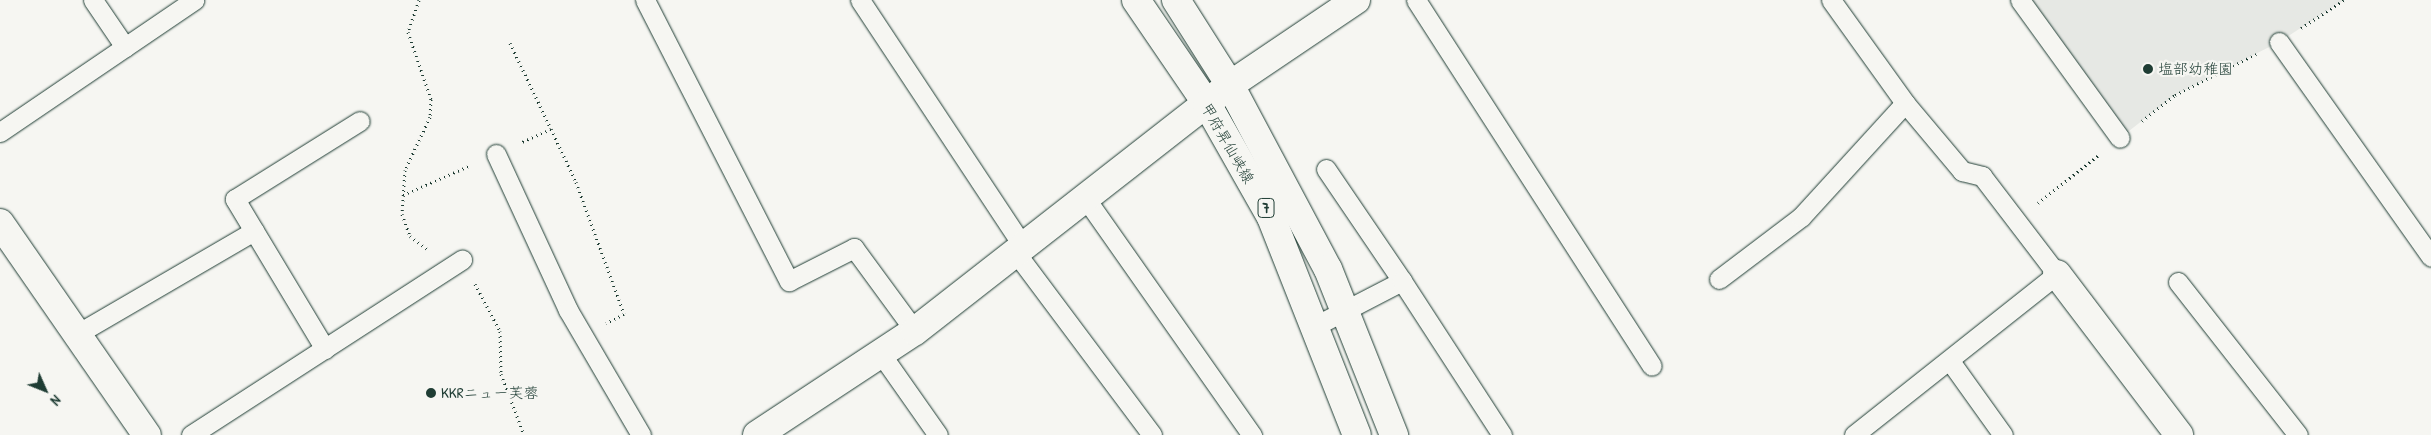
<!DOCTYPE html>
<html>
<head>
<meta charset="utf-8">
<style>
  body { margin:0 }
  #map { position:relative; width:2431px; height:435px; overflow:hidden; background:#f6f6f2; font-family:"Patrick Hand","Klee One",sans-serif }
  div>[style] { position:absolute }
  .built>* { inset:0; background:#e6e8e4 }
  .path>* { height:3px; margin-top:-1.5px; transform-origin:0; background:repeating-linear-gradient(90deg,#1f3d34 0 1px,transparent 0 5px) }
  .roads { filter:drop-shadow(0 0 1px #1f3d34) drop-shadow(0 0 1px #1f3d34) }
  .lane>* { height:19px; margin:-9.5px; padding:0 9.5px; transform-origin:9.5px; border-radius:9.5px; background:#f6f6f2 }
  .street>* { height:28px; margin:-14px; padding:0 14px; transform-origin:14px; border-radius:14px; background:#f6f6f2 }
  .primary>* { height:28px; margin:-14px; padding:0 14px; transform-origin:14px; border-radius:14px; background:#f6f6f2 }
  .dots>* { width:14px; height:14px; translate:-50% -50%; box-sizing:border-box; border:2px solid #f6f6f2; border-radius:50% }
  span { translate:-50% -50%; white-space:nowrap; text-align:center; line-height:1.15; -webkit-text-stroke:4.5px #f6f6f2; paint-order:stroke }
  .shield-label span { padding:1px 4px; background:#f6f6f2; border:1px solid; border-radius:4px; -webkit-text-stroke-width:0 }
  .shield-label { font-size:14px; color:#1f3d34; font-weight:700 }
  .poi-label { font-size:15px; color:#1f3d34 }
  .left { translate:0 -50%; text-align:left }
  .street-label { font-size:15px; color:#1f3d34 }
  .north { position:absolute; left:20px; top:365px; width:50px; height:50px; -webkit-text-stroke:4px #f6f6f2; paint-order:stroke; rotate:134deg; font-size:14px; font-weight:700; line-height:20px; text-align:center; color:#1f3d34 }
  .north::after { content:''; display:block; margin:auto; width:18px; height:22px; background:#1f3d34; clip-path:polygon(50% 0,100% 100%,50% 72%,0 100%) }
</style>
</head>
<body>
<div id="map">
  <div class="built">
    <div style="clip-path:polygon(2020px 0,2344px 0,2279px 42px,2175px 95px,2120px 138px)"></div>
  </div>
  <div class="path">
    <div style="left:419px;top:0;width:34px;rotate:109deg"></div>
    <div style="left:408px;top:32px;width:71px;rotate:71.1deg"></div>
    <div style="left:431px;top:99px;width:18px;rotate:93deg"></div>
    <div style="left:430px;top:117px;width:59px;rotate:115.3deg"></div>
    <div style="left:405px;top:170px;width:44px;rotate:93.9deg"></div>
    <div style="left:402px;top:214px;width:23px;rotate:70deg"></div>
    <div style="left:410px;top:236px;width:21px;rotate:37deg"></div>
    <div style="left:2301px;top:28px;width:51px;rotate:-33.1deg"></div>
    <div style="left:510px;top:43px;width:95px;rotate:64.5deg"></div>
    <div style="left:551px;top:129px;width:34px;rotate:156deg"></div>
    <div style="left:2142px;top:121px;width:42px;rotate:-38.2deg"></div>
    <div style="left:2175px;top:95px;width:91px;rotate:-26.8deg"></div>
    <div style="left:551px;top:129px;width:59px;rotate:64.7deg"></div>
    <div style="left:576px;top:182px;width:140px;rotate:70deg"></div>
    <div style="left:624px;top:314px;width:20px;rotate:153deg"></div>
    <div style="left:403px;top:195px;width:74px;rotate:-23.8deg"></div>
    <div style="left:2038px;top:203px;width:79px;rotate:-38.3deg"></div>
    <div style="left:475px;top:284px;width:53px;rotate:62deg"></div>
    <div style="left:500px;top:331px;width:43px;rotate:88.7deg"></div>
    <div style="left:501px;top:374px;width:65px;rotate:69.3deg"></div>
  </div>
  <div class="roads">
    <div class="lane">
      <div style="left:93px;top:0;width:57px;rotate:55.8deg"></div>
      <div style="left:645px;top:0;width:316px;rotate:62.9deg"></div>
      <div style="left:789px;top:281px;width:73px;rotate:-26.9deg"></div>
      <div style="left:854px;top:248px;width:103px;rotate:53.7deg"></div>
      <div style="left:860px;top:0;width:297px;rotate:56.5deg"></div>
      <div style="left:1416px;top:0;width:435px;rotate:57.2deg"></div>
      <div style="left:1831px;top:0;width:127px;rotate:54.3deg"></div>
      <div style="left:1905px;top:103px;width:89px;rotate:50deg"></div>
      <div style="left:1962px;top:171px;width:21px;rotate:14deg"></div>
      <div style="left:1982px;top:176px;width:123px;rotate:52.6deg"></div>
      <div style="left:2057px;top:274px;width:259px;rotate:141.6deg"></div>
      <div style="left:2020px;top:0;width:170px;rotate:54.1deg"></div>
      <div style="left:2279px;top:42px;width:263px;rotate:54.7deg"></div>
      <div style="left:0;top:132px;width:235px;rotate:-34.2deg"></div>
      <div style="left:496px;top:154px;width:172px;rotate:65.2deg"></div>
      <div style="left:568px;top:310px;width:145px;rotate:59.7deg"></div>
      <div style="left:1326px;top:169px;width:135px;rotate:55.8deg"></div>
      <div style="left:1086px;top:199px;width:289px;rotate:54.9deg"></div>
      <div style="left:1016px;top:253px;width:227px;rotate:53.2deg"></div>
      <div style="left:1719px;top:279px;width:103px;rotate:-37.1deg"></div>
      <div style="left:1801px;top:217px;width:154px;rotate:-47.6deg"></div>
      <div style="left:2178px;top:282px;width:194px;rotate:51.9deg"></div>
      <div style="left:1317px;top:325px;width:96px;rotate:-27.4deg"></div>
      <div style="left:1402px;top:281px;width:184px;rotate:57deg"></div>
      <div style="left:77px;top:334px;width:205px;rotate:-30.2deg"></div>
      <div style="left:325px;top:349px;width:175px;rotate:-121deg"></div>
      <div style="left:235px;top:199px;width:147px;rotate:-32deg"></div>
      <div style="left:881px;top:354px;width:99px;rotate:54.9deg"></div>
      <div style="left:1950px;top:361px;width:91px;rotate:54.4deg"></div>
      <div style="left:191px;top:435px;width:323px;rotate:-32.9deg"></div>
    </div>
    <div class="street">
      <div style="left:0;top:223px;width:258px;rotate:55.3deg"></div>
      <div style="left:2057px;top:274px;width:202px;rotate:52.8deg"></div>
      <div style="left:757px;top:435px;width:189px;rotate:-33.4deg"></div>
      <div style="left:915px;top:331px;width:400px;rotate:-38deg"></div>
      <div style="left:1230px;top:85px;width:152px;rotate:-34deg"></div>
    </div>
    <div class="primary">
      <div style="left:1136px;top:0;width:126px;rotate:55.7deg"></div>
      <div style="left:1207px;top:104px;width:130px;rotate:60.5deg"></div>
      <div style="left:1271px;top:217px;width:234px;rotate:68.5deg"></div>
      <div style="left:1176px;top:0;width:101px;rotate:57.6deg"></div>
      <div style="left:1230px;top:85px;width:208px;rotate:62deg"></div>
      <div style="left:1328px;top:269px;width:179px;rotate:68.3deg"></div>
    </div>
  </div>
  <div class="dots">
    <div style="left:2148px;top:69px;background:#1f3d34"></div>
    <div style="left:431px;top:393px;background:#1f3d34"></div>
  </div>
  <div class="shield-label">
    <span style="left:1266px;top:208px">7</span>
  </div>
  <div class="poi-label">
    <span class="left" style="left:2158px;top:69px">塩部幼稚園</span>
    <span class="left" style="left:441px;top:393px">KKRニュー芙蓉</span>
  </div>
  <div class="street-label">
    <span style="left:1228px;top:143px;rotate:60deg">甲府昇仙峡線</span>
  </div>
  <div class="north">N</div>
</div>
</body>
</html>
